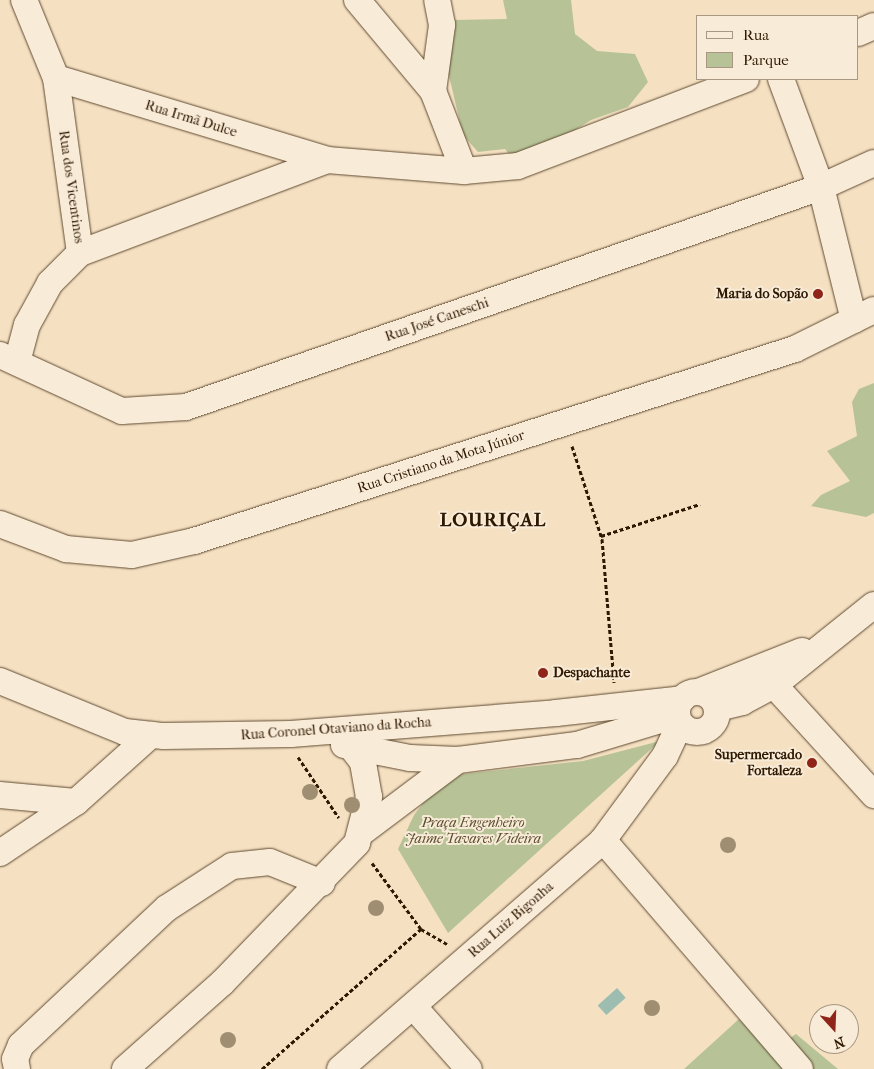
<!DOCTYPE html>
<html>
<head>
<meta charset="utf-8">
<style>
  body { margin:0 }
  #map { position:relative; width:874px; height:1069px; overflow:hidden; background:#f5e0c2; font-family:"IM FELL French Canon",serif }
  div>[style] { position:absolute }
  .green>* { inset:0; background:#b7c397 }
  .water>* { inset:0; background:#9cbdb0; transform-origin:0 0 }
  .path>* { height:3px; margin-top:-1.5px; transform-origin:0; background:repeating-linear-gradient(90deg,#2f1801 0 4px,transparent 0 6.5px) }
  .roads { filter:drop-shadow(0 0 1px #604a31) drop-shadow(0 0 1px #604a31) }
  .minor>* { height:26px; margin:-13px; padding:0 13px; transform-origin:13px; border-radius:13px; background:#f8ebd7 }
  .minor>.ring { margin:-13px; padding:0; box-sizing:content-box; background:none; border:26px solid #f8ebd7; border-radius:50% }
  .trees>* { width:16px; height:16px; margin:-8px; border-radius:50%; background:#9f8e71 }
  .dots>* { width:14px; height:14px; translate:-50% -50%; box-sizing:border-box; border:2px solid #f8ebd7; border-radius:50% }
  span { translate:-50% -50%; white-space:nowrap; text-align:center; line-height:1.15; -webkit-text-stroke:4px #f8ebd7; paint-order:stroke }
  .street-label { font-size:14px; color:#2f1801 }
  .poi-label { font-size:14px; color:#2f1801; font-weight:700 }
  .right { translate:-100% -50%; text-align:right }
  .left { translate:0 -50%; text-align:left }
  .park-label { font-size:14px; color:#584b2e; font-style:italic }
  .district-label { font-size:19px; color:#2f1801; font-weight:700; letter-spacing:1px }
  .legend { position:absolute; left:696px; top:15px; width:162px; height:65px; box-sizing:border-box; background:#f8ebd7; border:1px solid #a89781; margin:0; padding:6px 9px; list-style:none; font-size:15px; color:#2f1801 }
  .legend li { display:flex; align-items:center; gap:10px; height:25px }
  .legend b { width:25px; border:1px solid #a89781 }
  .north { position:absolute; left:809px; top:1004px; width:50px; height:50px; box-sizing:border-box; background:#f8ebd7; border:1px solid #a89781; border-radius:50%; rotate:160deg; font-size:14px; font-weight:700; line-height:20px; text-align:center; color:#2f1801 }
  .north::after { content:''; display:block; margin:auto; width:18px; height:22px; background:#8f2418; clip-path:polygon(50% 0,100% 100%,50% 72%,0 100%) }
</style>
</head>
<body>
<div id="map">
  <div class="green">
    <div style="clip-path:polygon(503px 0,571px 0,575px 34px,597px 51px,635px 54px,648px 82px,628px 107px,591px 120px,518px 166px,505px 149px,478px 152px,463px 135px,445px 59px,453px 20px,507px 19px)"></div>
    <div style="clip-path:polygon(874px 383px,874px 513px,866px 517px,811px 506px,821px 495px,850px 481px,827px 451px,857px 436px,852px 402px,859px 389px)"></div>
    <div style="clip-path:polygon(660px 741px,448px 933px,398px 849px,414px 815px,444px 776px,583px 761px)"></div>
    <div style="clip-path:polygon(739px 1019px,770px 1052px,796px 1034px,838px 1069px,684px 1069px)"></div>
  </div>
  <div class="water">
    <div style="left:617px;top:988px;width:13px;height:26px;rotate:48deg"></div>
  </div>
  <div class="path">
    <div style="left:572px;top:446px;width:98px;rotate:72.1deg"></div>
    <div style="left:602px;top:539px;width:144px;rotate:85.2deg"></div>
    <div style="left:601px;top:536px;width:104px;rotate:-17.9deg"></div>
    <div style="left:298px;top:757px;width:73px;rotate:56.1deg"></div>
    <div style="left:372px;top:863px;width:82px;rotate:53.4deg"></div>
    <div style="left:421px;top:929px;width:30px;rotate:30deg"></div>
    <div style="left:262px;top:1069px;width:212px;rotate:-41.4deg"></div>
  </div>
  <div class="roads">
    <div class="minor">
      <div style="left:357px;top:0;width:119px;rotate:50.1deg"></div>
      <div style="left:433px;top:91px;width:86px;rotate:68.8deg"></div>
      <div style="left:858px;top:33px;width:17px;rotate:-24deg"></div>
      <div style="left:56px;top:78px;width:283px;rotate:16.8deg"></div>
      <div style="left:781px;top:79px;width:115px;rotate:69.7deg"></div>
      <div style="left:821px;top:187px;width:137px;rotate:76.1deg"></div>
      <div style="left:433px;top:91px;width:67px;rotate:-82.2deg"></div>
      <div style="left:442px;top:25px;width:25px;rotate:-101deg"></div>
      <div style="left:80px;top:253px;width:264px;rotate:-20.6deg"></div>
      <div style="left:327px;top:160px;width:137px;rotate:4.6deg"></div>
      <div style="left:464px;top:171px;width:54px;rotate:-5.3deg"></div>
      <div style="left:518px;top:166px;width:244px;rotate:-20.9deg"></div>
      <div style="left:0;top:355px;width:134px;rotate:24.7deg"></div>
      <div style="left:122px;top:411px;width:64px;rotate:-3.6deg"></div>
      <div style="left:186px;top:407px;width:672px;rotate:-19.11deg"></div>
      <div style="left:821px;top:187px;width:58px;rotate:-24.4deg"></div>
      <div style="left:17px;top:362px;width:38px;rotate:-75deg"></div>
      <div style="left:27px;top:325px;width:48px;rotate:-61.3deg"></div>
      <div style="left:50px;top:283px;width:42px;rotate:-45deg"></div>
      <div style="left:80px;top:253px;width:177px;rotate:-97.8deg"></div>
      <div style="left:56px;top:78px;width:84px;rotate:-112.3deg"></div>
      <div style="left:0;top:524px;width:71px;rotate:20.7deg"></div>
      <div style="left:66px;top:549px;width:66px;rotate:5.2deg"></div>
      <div style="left:132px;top:555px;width:64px;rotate:-12.7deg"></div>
      <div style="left:194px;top:541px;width:631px;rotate:-17.72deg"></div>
      <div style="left:795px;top:349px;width:88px;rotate:-26.3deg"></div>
      <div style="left:0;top:681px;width:135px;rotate:22.2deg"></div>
      <div style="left:125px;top:732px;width:39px;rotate:6deg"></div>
      <div style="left:164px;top:736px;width:127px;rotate:-0.9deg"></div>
      <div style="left:291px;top:734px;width:266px;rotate:-4.5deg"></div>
      <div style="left:556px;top:713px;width:127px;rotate:-6.3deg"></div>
      <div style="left:774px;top:685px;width:149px;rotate:47.7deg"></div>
      <div style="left:698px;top:692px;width:112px;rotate:-21.5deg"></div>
      <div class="ring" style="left:677px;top:692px;width:14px;height:14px"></div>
      <div style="left:717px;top:708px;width:26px;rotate:-13deg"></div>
      <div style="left:742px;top:702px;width:36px;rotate:-28deg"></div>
      <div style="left:774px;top:685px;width:128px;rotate:-38.7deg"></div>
      <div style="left:344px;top:745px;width:67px;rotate:11.1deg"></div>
      <div style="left:410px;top:758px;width:48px;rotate:2.4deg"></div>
      <div style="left:458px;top:760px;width:120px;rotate:-7.2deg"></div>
      <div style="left:577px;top:745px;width:104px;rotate:-16.7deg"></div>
      <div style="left:0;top:795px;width:76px;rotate:5.3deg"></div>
      <div style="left:362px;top:832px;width:120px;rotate:-36.9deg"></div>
      <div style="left:603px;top:840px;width:302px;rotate:49.3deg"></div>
      <div style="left:0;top:853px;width:92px;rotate:-33.9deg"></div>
      <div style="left:76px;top:802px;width:101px;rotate:-41.8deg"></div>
      <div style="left:413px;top:1006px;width:84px;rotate:48.4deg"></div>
      <div style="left:17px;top:1069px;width:10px;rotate:-101deg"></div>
      <div style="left:15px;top:1059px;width:15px;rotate:-67deg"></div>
      <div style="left:21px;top:1045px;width:200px;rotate:-43.2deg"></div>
      <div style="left:167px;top:908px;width:77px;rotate:-32.9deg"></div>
      <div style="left:232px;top:866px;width:38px;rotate:-6deg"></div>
      <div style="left:270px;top:862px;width:56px;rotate:22deg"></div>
      <div style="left:125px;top:1069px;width:130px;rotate:-41.6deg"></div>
      <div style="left:222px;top:983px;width:194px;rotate:-46deg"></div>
      <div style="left:357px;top:843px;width:48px;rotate:-75.4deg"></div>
      <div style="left:369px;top:797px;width:36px;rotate:-100deg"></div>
      <div style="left:363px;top:762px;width:18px;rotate:-128deg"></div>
      <div style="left:340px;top:1069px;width:349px;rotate:-41deg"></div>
      <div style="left:603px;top:840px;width:104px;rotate:-53.6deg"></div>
      <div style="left:665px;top:756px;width:35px;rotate:-65deg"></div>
    </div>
  </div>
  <div class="trees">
    <div style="left:310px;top:792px"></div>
    <div style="left:352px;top:805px"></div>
    <div style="left:728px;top:845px"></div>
    <div style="left:376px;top:908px"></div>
    <div style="left:652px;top:1008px"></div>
    <div style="left:228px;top:1040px"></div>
  </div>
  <div class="dots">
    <div style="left:818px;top:294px;background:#8f2418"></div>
    <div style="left:543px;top:673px;background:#8f2418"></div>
    <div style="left:812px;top:763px;background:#8f2418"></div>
  </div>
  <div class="street-label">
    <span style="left:191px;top:119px;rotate:17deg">Rua Irmã Dulce</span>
    <span style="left:71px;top:187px;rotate:82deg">Rua dos Vicentinos</span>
    <span style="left:437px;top:320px;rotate:-19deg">Rua José Caneschi</span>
    <span style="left:441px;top:462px;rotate:-18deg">Rua Cristiano da Mota Júnior</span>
    <span style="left:336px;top:729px;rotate:-4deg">Rua Coronel Otaviano da Rocha</span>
    <span style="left:511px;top:920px;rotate:-41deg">Rua Luiz Bigonha</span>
  </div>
  <div class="poi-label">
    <span class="right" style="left:808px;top:294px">Maria do Sopão</span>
    <span class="left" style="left:553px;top:673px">Despachante</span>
    <span class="right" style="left:802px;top:763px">Supermercado<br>Fortaleza</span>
  </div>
  <div class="park-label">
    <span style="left:473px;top:831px">Praça Engenheiro<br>Jaime Tavares Videira</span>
  </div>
  <div class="district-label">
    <span style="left:493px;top:521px">LOURIÇAL</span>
  </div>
  <ul class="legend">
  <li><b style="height:6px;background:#f8ebd7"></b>Rua</li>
  <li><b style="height:14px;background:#b7c397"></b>Parque</li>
  </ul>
  <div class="north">N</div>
</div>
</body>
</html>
